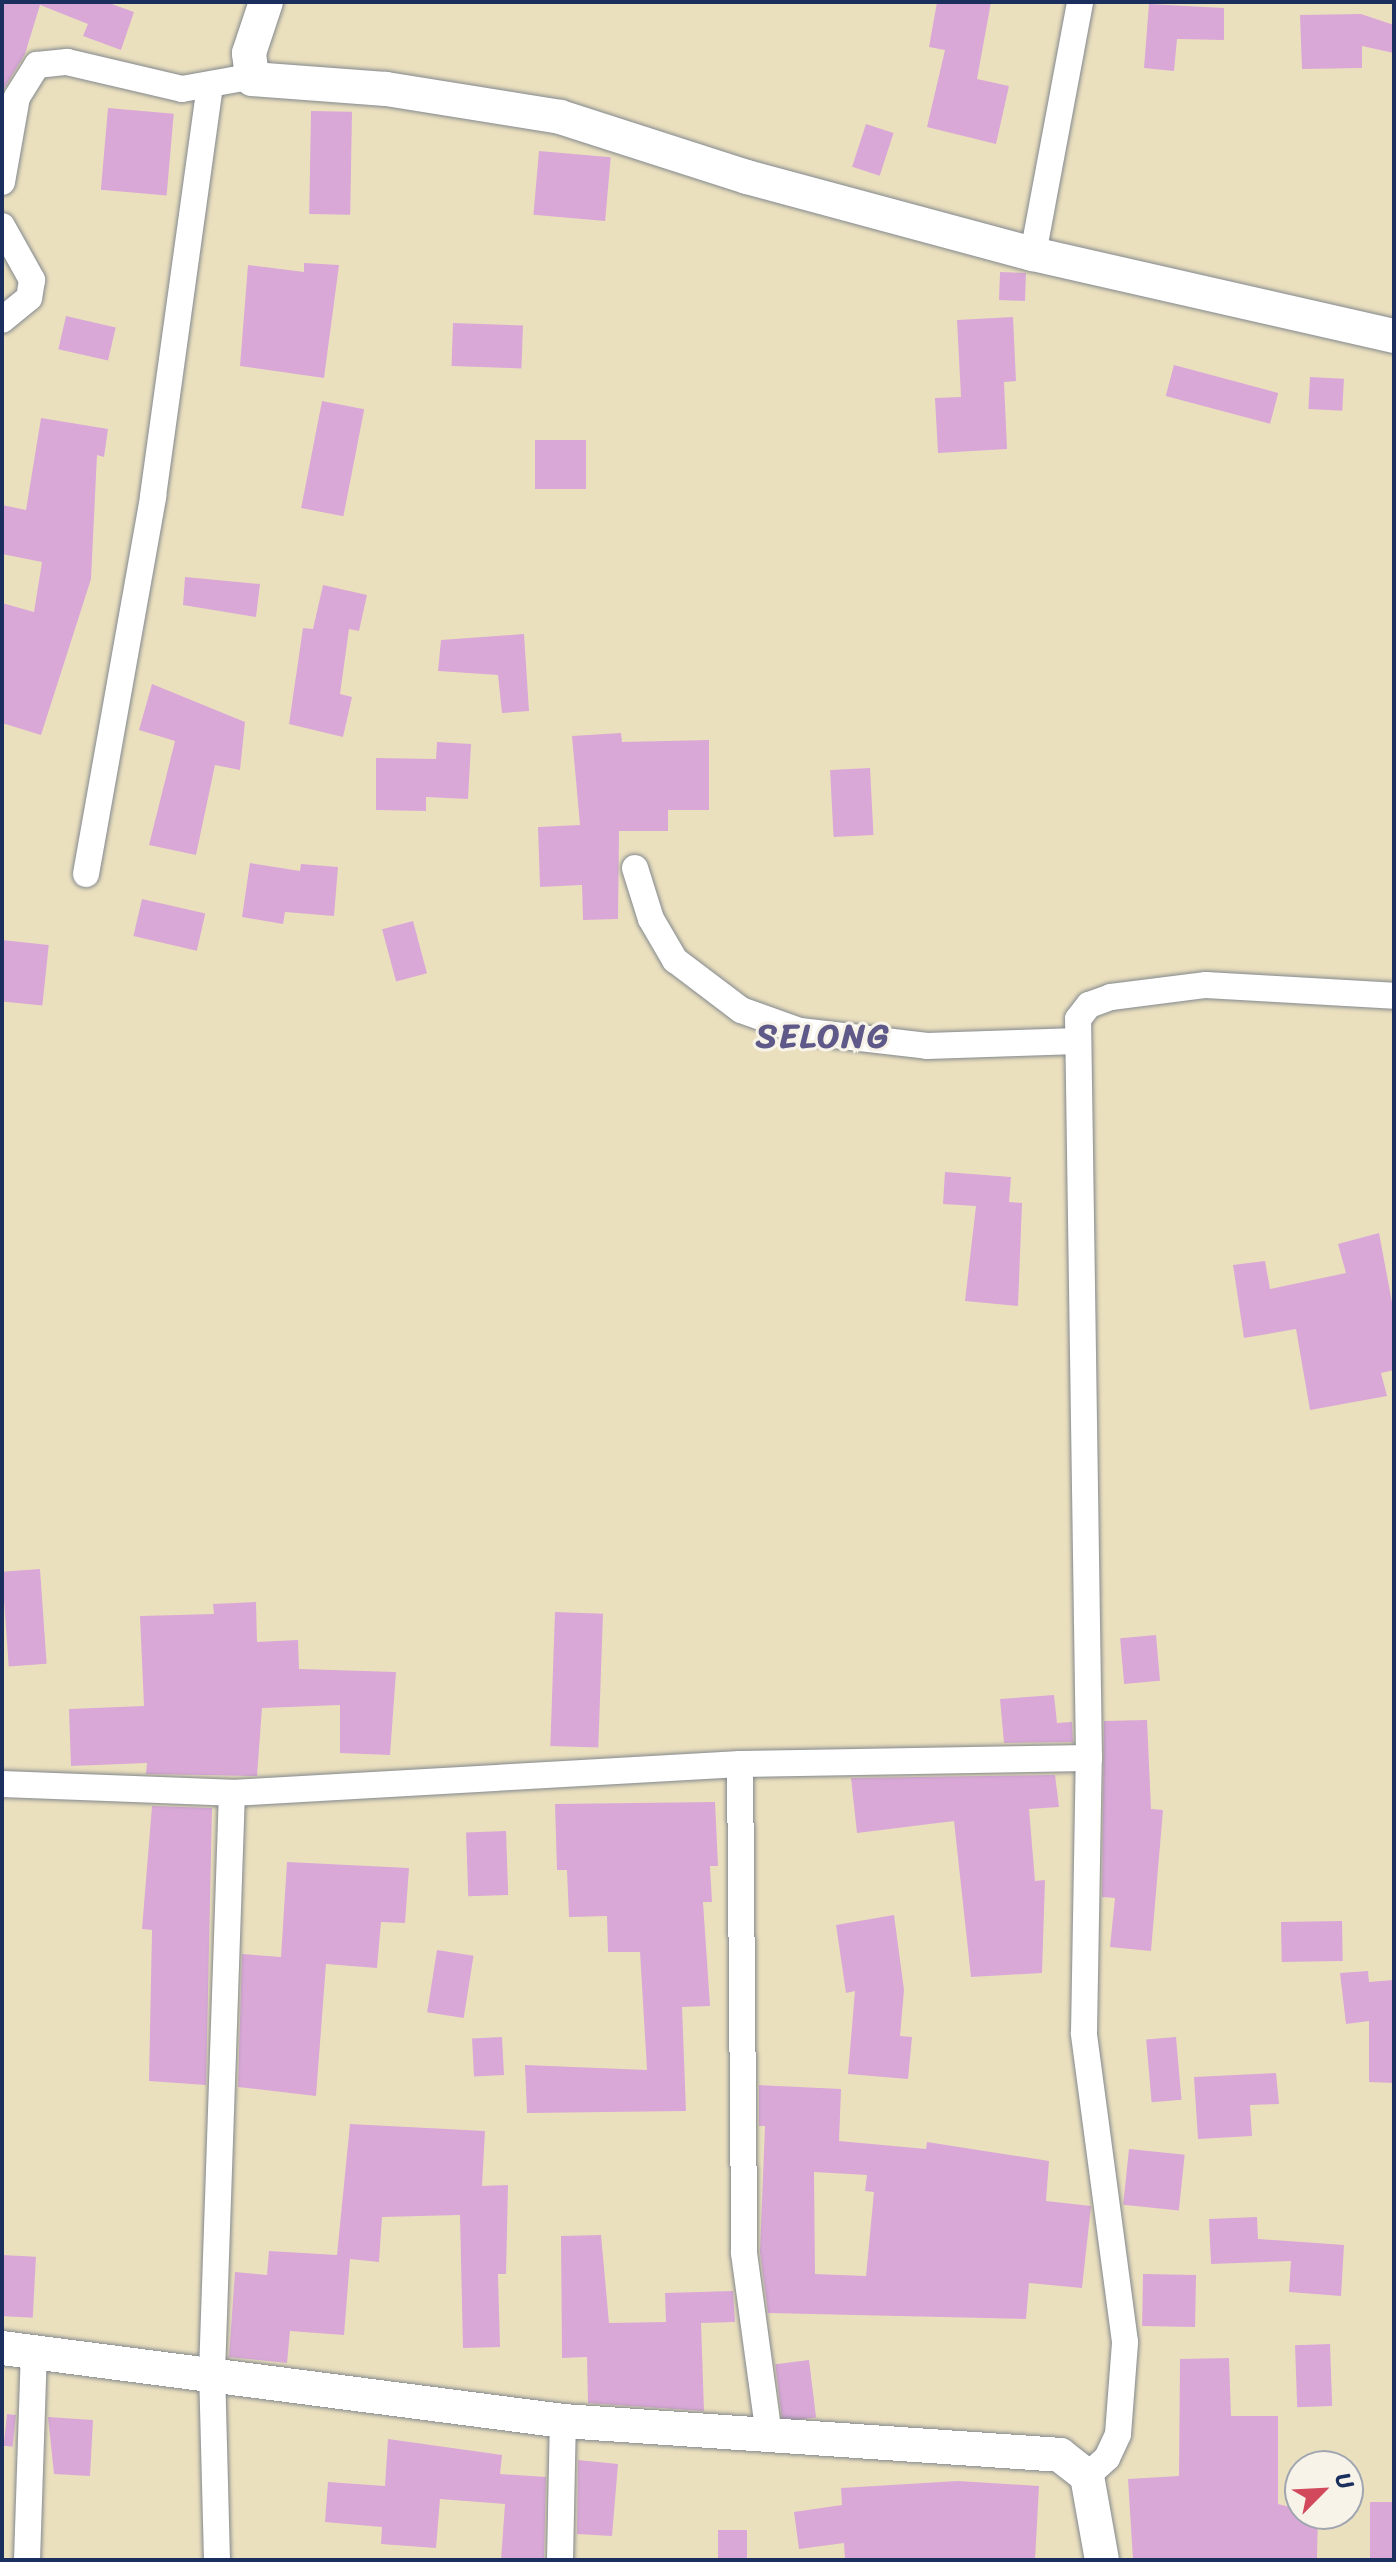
<!DOCTYPE html>
<html>
<head>
<meta charset="utf-8">
<style>
  body { margin:0 }
  #map { position:relative; width:1396px; height:2562px; overflow:hidden; background:#ebe0be; font-family:Sriracha,sans-serif }
  div>[style] { position:absolute }
  .building>* { inset:0; background:#d9a8d7; transform-origin:0 0 }
  .roads { filter:drop-shadow(0 0 2px #83888e) drop-shadow(0 0 2px #83888e) }
  .minor>* { height:26px; margin:-13px; padding:0 13px; transform-origin:13px; border-radius:13px; background:#fff }
  .tertiary>* { height:34px; margin:-17px; padding:0 17px; transform-origin:17px; border-radius:17px; background:#fff }
  span { translate:-50% -50%; white-space:nowrap; text-align:center; line-height:1.15; -webkit-text-stroke:6px #f7f3e8; paint-order:stroke }
  .district-label { font-size:34px; color:#5e5988; font-weight:700; letter-spacing:2px }
  .frame { position:absolute; inset:0; border:4px solid #1b2f5e; pointer-events:none }
  .north { position:absolute; left:1284px; top:2450px; width:80px; height:80px; box-sizing:border-box; background:#f7f3e8; border:2px solid #9fa5b1; border-radius:50%; rotate:66deg; font-size:22px; font-weight:700; line-height:32px; text-align:center; color:#1b2f5e }
  .north::after { content:''; display:block; margin:auto; width:28px; height:36px; background:#d1495b; clip-path:polygon(50% 0,100% 100%,50% 72%,0 100%) }
</style>
</head>
<body>
<div id="map">
  <div class="building">
    <div style="clip-path:polygon(2px 2px,106px 2px,134px 12px,121px 50px,83px 36px,88px 24px,40px 5px,25px 54px,2px 92px)"></div>
    <div style="clip-path:polygon(937px 2px,991px 2px,977px 79px,1009px 86px,996px 144px,927px 127px,945px 50px,929px 47px)"></div>
    <div style="clip-path:polygon(1149px 4px,1224px 8px,1224px 40px,1177px 39px,1174px 71px,1144px 68px)"></div>
    <div style="clip-path:polygon(1361px 14px,1394px 25px,1394px 53px,1362px 46px,1362px 68px,1302px 69px,1300px 15px)"></div>
    <div style="left:108px;top:108px;width:66px;height:82px;rotate:5deg"></div>
    <div style="left:311px;top:111px;width:41px;height:103px;rotate:1deg"></div>
    <div style="left:866px;top:124px;width:29px;height:45px;rotate:18deg"></div>
    <div style="left:539px;top:151px;width:72px;height:64px;rotate:5deg"></div>
    <div style="clip-path:polygon(304px 263px,339px 265px,324px 378px,240px 366px,248px 265px,304px 272px)"></div>
    <div style="left:1000px;top:272px;width:26px;height:28px;rotate:2deg"></div>
    <div style="left:66px;top:316px;width:51px;height:34px;rotate:13deg"></div>
    <div style="clip-path:polygon(1013px 317px,1016px 381px,1004px 382px,1007px 449px,938px 453px,935px 398px,961px 397px,957px 320px)"></div>
    <div style="left:453px;top:323px;width:70px;height:43px;rotate:2deg"></div>
    <div style="left:1174px;top:365px;width:108px;height:32px;rotate:15deg"></div>
    <div style="left:1310px;top:377px;width:34px;height:32px;rotate:3deg"></div>
    <div style="left:322px;top:401px;width:43px;height:109px;rotate:11deg"></div>
    <div style="clip-path:polygon(41px 418px,108px 429px,104px 457px,97px 455px,91px 579px,41px 735px,2px 723px,2px 603px,34px 612px,42px 562px,2px 554px,2px 505px,26px 510px)"></div>
    <div style="left:535px;top:440px;width:51px;height:49px"></div>
    <div style="clip-path:polygon(185px 577px,260px 584px,256px 617px,183px 605px)"></div>
    <div style="clip-path:polygon(323px 585px,367px 595px,359px 631px,349px 629px,340px 694px,352px 697px,343px 737px,289px 724px,303px 628px,313px 629px)"></div>
    <div style="clip-path:polygon(524px 634px,529px 711px,502px 713px,498px 675px,438px 671px,441px 640px)"></div>
    <div style="clip-path:polygon(152px 684px,245px 722px,240px 770px,215px 765px,196px 855px,149px 845px,175px 741px,139px 730px)"></div>
    <div style="clip-path:polygon(621px 733px,622px 742px,709px 740px,709px 810px,668px 810px,668px 831px,619px 831px,618px 919px,583px 920px,582px 885px,540px 887px,538px 827px,580px 825px,572px 736px)"></div>
    <div style="clip-path:polygon(437px 742px,471px 744px,468px 799px,426px 797px,426px 811px,376px 810px,376px 758px,436px 759px)"></div>
    <div style="left:870px;top:768px;width:67px;height:40px;rotate:87deg"></div>
    <div style="clip-path:polygon(250px 863px,300px 871px,301px 864px,338px 867px,334px 916px,285px 912px,283px 924px,242px 917px)"></div>
    <div style="left:142px;top:899px;width:65px;height:38px;rotate:13deg"></div>
    <div style="left:413px;top:921px;width:54px;height:32px;rotate:75deg"></div>
    <div style="left:2px;top:940px;width:47px;height:61px;rotate:6deg"></div>
    <div style="clip-path:polygon(945px 1172px,1011px 1177px,1009px 1202px,1022px 1203px,1018px 1306px,965px 1301px,976px 1206px,943px 1204px)"></div>
    <div style="clip-path:polygon(1379px 1233px,1394px 1313px,1394px 1370px,1381px 1373px,1387px 1396px,1310px 1410px,1296px 1329px,1244px 1338px,1233px 1265px,1265px 1261px,1270px 1289px,1346px 1273px,1338px 1244px)"></div>
    <div style="left:40px;top:1569px;width:95px;height:38px;rotate:86deg"></div>
    <div style="clip-path:polygon(256px 1602px,257px 1642px,298px 1640px,299px 1669px,396px 1672px,390px 1755px,340px 1753px,340px 1705px,262px 1708px,257px 1776px,146px 1774px,147px 1763px,71px 1766px,69px 1709px,144px 1706px,140px 1616px,214px 1614px,213px 1604px)"></div>
    <div style="left:555px;top:1612px;width:48px;height:134px;rotate:2deg"></div>
    <div style="left:1156px;top:1635px;width:46px;height:36px;rotate:85deg"></div>
    <div style="clip-path:polygon(1054px 1695px,1057px 1723px,1072px 1722px,1073px 1742px,1004px 1743px,1000px 1699px)"></div>
    <div style="clip-path:polygon(1147px 1720px,1151px 1809px,1163px 1810px,1151px 1951px,1110px 1947px,1115px 1898px,1102px 1897px,1104px 1721px)"></div>
    <div style="clip-path:polygon(1055px 1775px,1059px 1807px,1029px 1809px,1035px 1881px,1045px 1880px,1042px 1973px,971px 1977px,954px 1821px,857px 1833px,851px 1778px)"></div>
    <div style="clip-path:polygon(715px 1802px,718px 1866px,710px 1866px,712px 1902px,703px 1902px,710px 2006px,682px 2007px,686px 2111px,527px 2113px,525px 2065px,647px 2070px,640px 1952px,608px 1952px,607px 1916px,569px 1917px,567px 1870px,557px 1870px,555px 1804px)"></div>
    <div style="clip-path:polygon(152px 1806px,212px 1808px,206px 2085px,149px 2081px,152px 1930px,142px 1929px)"></div>
    <div style="left:506px;top:1831px;width:64px;height:40px;rotate:88deg"></div>
    <div style="clip-path:polygon(287px 1862px,409px 1868px,405px 1923px,381px 1922px,377px 1968px,326px 1964px,316px 2096px,238px 2087px,242px 1954px,281px 1957px)"></div>
    <div style="clip-path:polygon(894px 1915px,904px 1990px,900px 2036px,912px 2037px,908px 2079px,848px 2074px,855px 1991px,846px 1993px,836px 1925px)"></div>
    <div style="left:1342px;top:1921px;width:40px;height:61px;rotate:89deg"></div>
    <div style="left:437px;top:1950px;width:37px;height:63px;rotate:9deg"></div>
    <div style="clip-path:polygon(1368px 1971px,1369px 1982px,1394px 1980px,1394px 2083px,1369px 2082px,1369px 2021px,1346px 2024px,1340px 1973px)"></div>
    <div style="left:502px;top:2037px;width:38px;height:30px;rotate:87deg"></div>
    <div style="left:1176px;top:2037px;width:63px;height:30px;rotate:85deg"></div>
    <div style="clip-path:polygon(1276px 2073px,1279px 2104px,1250px 2105px,1252px 2136px,1198px 2139px,1194px 2077px)"></div>
    <div style="clip-path:polygon(evenodd,759px 2085px,841px 2089px,839px 2141px,926px 2149px,927px 2142px,1049px 2161px,1046px 2201px,1091px 2206px,1082px 2288px,1029px 2283px,1026px 2319px,768px 2313px,760px 2252px,765px 2126px,759px 2126px,759px 2085px,814px 2172px,867px 2175px,865px 2191px,874px 2192px,866px 2276px,815px 2274px,814px 2172px)"></div>
    <div style="clip-path:polygon(350px 2124px,485px 2131px,482px 2186px,508px 2185px,506px 2274px,498px 2274px,500px 2347px,463px 2348px,460px 2215px,382px 2217px,379px 2262px,350px 2259px,344px 2335px,290px 2331px,287px 2363px,229px 2357px,235px 2272px,267px 2275px,269px 2251px,337px 2255px)"></div>
    <div style="left:1129px;top:2149px;width:56px;height:56px;rotate:6deg"></div>
    <div style="clip-path:polygon(1257px 2217px,1258px 2239px,1344px 2245px,1341px 2296px,1289px 2292px,1291px 2261px,1211px 2264px,1209px 2219px)"></div>
    <div style="clip-path:polygon(601px 2235px,609px 2323px,666px 2322px,665px 2293px,733px 2291px,735px 2322px,701px 2323px,704px 2411px,588px 2403px,587px 2357px,562px 2358px,561px 2236px)"></div>
    <div style="left:2px;top:2255px;width:34px;height:61px;rotate:3deg"></div>
    <div style="left:1143px;top:2274px;width:53px;height:52px;rotate:1deg"></div>
    <div style="left:1330px;top:2344px;width:62px;height:35px;rotate:88deg"></div>
    <div style="clip-path:polygon(1229px 2358px,1231px 2416px,1278px 2416px,1278px 2504px,1318px 2514px,1317px 2558px,1133px 2560px,1128px 2479px,1179px 2476px,1180px 2359px)"></div>
    <div style="left:809px;top:2360px;width:58px;height:34px;rotate:83deg"></div>
    <div style="left:7px;top:2414px;width:9px;height:32px;rotate:6deg"></div>
    <div style="clip-path:polygon(48px 2417px,93px 2420px,90px 2476px,54px 2474px)"></div>
    <div style="clip-path:polygon(388px 2439px,502px 2455px,500px 2474px,546px 2477px,544px 2560px,501px 2560px,505px 2504px,440px 2499px,436px 2548px,381px 2544px,382px 2527px,325px 2522px,328px 2482px,385px 2486px)"></div>
    <div style="clip-path:polygon(578px 2460px,618px 2464px,612px 2536px,577px 2534px)"></div>
    <div style="clip-path:polygon(958px 2481px,1039px 2486px,1035px 2560px,845px 2560px,844px 2543px,799px 2549px,794px 2512px,842px 2505px,841px 2488px)"></div>
    <div style="left:1370px;top:2502px;width:24px;height:58px"></div>
    <div style="left:718px;top:2530px;width:29px;height:30px"></div>
  </div>
  <div class="roads">
    <div class="minor">
      <div style="left:2px;top:182px;width:86px;rotate:-80deg"></div>
      <div style="left:17px;top:97px;width:38px;rotate:-58deg"></div>
      <div style="left:37px;top:65px;width:30px;rotate:-6deg"></div>
      <div style="left:67px;top:62px;width:118px;rotate:13.2deg"></div>
      <div style="left:182px;top:89px;width:68px;rotate:-10.2deg"></div>
      <div style="left:2px;top:226px;width:62px;rotate:60.9deg"></div>
      <div style="left:32px;top:280px;width:18px;rotate:99deg"></div>
      <div style="left:29px;top:298px;width:35px;rotate:141deg"></div>
      <div style="left:1033px;top:254px;width:256px;rotate:-79.4deg"></div>
      <div style="left:635px;top:868px;width:53px;rotate:72.6deg"></div>
      <div style="left:651px;top:919px;width:48px;rotate:59.7deg"></div>
      <div style="left:675px;top:960px;width:83px;rotate:37.1deg"></div>
      <div style="left:741px;top:1010px;width:63px;rotate:19.6deg"></div>
      <div style="left:800px;top:1031px;width:128px;rotate:6.7deg"></div>
      <div style="left:927px;top:1046px;width:151px;rotate:-1.9deg"></div>
      <div style="left:86px;top:874px;width:384px;rotate:-79.9deg"></div>
      <div style="left:153px;top:496px;width:413px;rotate:-82.1deg"></div>
      <div style="left:740px;top:1764px;width:489px;rotate:89.5deg"></div>
      <div style="left:744px;top:2253px;width:185px;rotate:82.2deg"></div>
      <div style="left:2px;top:1784px;width:230px;rotate:2.2deg"></div>
      <div style="left:232px;top:1793px;width:509px;rotate:-3.27deg"></div>
      <div style="left:740px;top:1764px;width:349px;rotate:-1deg"></div>
      <div style="left:1087px;top:2476px;width:27px;rotate:-42deg"></div>
      <div style="left:1107px;top:2458px;width:26px;rotate:-65deg"></div>
      <div style="left:1118px;top:2434px;width:92px;rotate:-85.6deg"></div>
      <div style="left:1125px;top:2342px;width:312px;rotate:-97.6deg"></div>
      <div style="left:1084px;top:2033px;width:275px;rotate:-89deg"></div>
      <div style="left:1089px;top:1758px;width:739px;rotate:-90.85deg"></div>
      <div style="left:1078px;top:1019px;width:18px;rotate:-52deg"></div>
      <div style="left:1089px;top:1005px;width:23px;rotate:-20deg"></div>
      <div style="left:1111px;top:997px;width:96px;rotate:-7.2deg"></div>
      <div style="left:1206px;top:985px;width:188px;rotate:3.3deg"></div>
      <div style="left:27px;top:2560px;width:208px;rotate:-88.1deg"></div>
      <div style="left:217px;top:2560px;width:187px;rotate:-91.5deg"></div>
      <div style="left:212px;top:2373px;width:580px;rotate:-88.03deg"></div>
      <div style="left:560px;top:2560px;width:139px;rotate:-88.8deg"></div>
    </div>
    <div class="tertiary">
      <div style="left:266px;top:2px;width:54px;rotate:108.4deg"></div>
      <div style="left:249px;top:53px;width:26px;rotate:83deg"></div>
      <div style="left:252px;top:79px;width:134px;rotate:4.3deg"></div>
      <div style="left:386px;top:89px;width:176px;rotate:9.1deg"></div>
      <div style="left:560px;top:117px;width:196px;rotate:17.8deg"></div>
      <div style="left:747px;top:177px;width:296px;rotate:15.1deg"></div>
      <div style="left:1033px;top:254px;width:370px;rotate:12.8deg"></div>
      <div style="left:2px;top:2348px;width:566px;rotate:7.41deg"></div>
      <div style="left:563px;top:2421px;width:498px;rotate:3.9deg"></div>
      <div style="left:1060px;top:2455px;width:34px;rotate:38deg"></div>
      <div style="left:1087px;top:2476px;width:85px;rotate:79.9deg"></div>
    </div>
  </div>
  <div class="district-label">
    <span style="left:823px;top:1037px">SELONG</span>
  </div>
  <div class="frame"></div>
  <div class="north">U</div>
</div>
</body>
</html>
